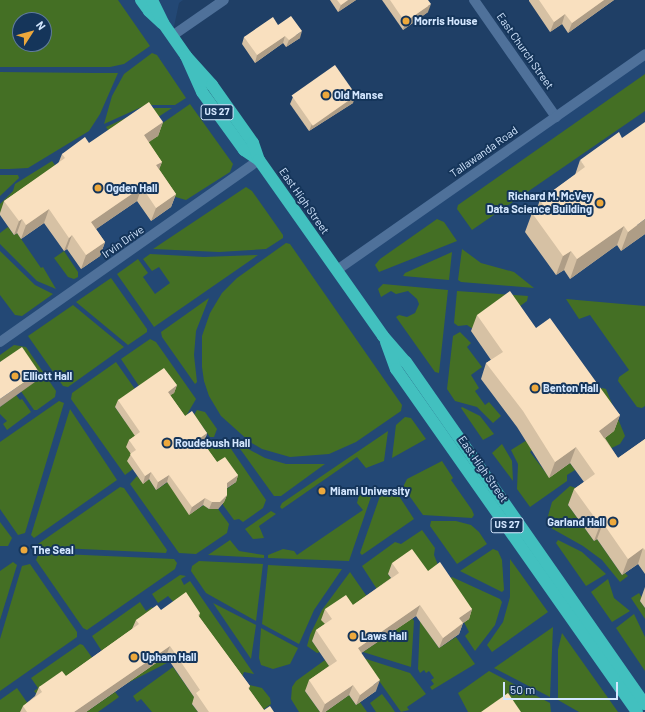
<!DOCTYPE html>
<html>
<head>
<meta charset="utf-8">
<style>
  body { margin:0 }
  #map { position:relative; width:645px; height:712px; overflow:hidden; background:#1f3f66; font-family:Barlow,sans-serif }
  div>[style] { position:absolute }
  .built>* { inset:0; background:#234875 }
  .green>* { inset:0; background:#446f24; transform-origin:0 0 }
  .minor>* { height:10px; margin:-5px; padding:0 5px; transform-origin:5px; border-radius:5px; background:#4f719a }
  .highway>* { height:12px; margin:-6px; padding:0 6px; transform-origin:6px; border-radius:6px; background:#42c0bf }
  .wall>* { inset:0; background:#d6c1a4 }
  .shaded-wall>* { inset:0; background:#ae9d86 }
  .building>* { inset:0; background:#f9e0bf; transform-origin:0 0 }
  .dots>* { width:11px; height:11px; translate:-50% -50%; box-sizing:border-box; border:2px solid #15355a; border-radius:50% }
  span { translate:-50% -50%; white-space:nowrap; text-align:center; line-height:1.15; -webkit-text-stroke:4px #15355a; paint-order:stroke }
  .shield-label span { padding:1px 3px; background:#15355a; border:1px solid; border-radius:3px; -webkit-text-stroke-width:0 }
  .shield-label { font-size:10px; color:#d4e7ff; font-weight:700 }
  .poi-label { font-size:11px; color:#d4e7ff; font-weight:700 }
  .left { translate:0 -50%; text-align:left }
  .right { translate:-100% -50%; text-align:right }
  .street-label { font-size:11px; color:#d4e7ff }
  .north { position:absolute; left:12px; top:12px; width:40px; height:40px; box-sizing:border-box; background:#15355a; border:1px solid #617c9c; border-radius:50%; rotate:54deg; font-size:11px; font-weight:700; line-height:16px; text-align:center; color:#d4e7ff }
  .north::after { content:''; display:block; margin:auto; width:14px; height:18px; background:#eda83c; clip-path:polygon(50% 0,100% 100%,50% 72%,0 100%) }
  .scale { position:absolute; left:503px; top:682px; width:115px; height:18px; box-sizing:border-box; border:2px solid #d4e7ff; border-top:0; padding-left:5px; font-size:12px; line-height:14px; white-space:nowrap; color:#d4e7ff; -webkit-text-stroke:3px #15355a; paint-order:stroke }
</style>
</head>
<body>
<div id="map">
  <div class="built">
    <div style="clip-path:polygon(evenodd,0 0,183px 0,179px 3px,172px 36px,202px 92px,338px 270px,645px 54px,645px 712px,0 712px,0 0,20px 20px,44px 20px,44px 44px,20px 44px,20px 20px)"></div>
  </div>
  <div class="green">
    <div style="clip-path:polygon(evenodd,0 0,118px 0,150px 46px,124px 64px,110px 67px,0 67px,0 0,20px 20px,44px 20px,44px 44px,20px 44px,20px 20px)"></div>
    <div style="clip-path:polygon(152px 53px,157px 55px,186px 98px,175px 105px,146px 105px,104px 124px,112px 96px,124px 74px)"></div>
    <div style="clip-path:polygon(0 72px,95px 73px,118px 73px,100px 114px,89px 131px,28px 168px,9px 169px,0 169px)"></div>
    <div style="clip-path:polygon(645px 74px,645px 111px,472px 230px,457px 209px,458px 205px)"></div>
    <div style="clip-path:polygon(190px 104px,233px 164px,230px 172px,186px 200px,172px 196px,133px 153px,154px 129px)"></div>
    <div style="clip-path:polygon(147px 108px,172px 108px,149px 123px,113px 137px,106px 127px)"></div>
    <div style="clip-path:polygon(52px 161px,60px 172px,0 214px,0 204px,13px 191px,15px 184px)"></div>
    <div style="clip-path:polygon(0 175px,18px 175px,19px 178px,0 196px)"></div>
    <div style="clip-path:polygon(246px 187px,252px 191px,283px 235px,283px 238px,266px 249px,219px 252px,153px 249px)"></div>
    <div style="clip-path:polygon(437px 219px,444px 222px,457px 241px,379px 272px,375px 265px,380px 259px)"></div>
    <div style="clip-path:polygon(8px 227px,14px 235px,17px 233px,41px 268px,43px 267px,56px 289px,37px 281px,0 244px,0 233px)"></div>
    <div style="clip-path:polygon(286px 243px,290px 244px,402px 405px,401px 411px,356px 442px,329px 454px,290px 457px,262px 449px,250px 442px,221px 416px,209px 396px,204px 381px,202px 367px,202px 336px,210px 313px,222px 293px,237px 278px)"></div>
    <div style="clip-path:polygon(462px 249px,481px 263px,514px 272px,534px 288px,461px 282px,458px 280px)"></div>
    <div style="clip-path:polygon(0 251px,35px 285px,53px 294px,22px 316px,15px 315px,0 295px)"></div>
    <div style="clip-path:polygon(64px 251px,78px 272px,78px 277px,74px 279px,68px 277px,54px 258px)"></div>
    <div style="clip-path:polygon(452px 252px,449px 280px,403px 276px,405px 273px)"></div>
    <div style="clip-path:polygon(150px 254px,204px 257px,258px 255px,154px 327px,117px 274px,138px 259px,148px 273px,143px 277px,155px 294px,170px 283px,159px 267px,152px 271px,143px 259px)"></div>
    <div style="clip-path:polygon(111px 278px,147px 329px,147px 332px,128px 345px,76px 302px)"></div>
    <div style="clip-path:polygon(383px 284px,448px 290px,439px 373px,435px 372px,396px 317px,399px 315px,407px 317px,415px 313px,419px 304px,417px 299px,408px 291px,396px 294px,391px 291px,381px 297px,378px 289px)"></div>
    <div style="clip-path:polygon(457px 291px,528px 296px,527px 301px,509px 314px,473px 329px,467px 325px,458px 326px,454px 323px)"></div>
    <div style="clip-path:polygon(209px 298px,196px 331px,194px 355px,197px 382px,195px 384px,162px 337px,161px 332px)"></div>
    <div style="clip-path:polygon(566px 299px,645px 306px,645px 406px,642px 408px,637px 407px,618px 381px,619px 377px,629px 370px,590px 315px,579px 319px)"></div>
    <div style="clip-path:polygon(73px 305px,124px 347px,68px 387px,63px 386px,28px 336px)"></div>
    <div style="clip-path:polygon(460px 332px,471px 343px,467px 347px,482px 367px,471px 375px,479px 388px,475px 391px,485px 405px,489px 402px,501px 416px,493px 423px,477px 407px,455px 401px,447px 389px,453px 336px)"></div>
    <div style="clip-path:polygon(150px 339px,156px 342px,196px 399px,182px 423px,141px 389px,121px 359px)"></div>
    <div style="clip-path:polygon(14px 345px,26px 347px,56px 391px,55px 397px,37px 410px,34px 410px,0 361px,0 355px)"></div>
    <div style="clip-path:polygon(116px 362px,137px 392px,115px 407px,127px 424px,145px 434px,133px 457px,133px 469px,125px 475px,71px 399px,72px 393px)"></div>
    <div style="clip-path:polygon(602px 388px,606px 389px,625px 436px,620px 444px,599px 454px,590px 397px)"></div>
    <div style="clip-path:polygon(16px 395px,20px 400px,22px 399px,31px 412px,7px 430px,3px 424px,7px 421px,0 414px,0 407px)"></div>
    <div style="clip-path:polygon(59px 401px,64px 403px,25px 533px,18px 535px,0 509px,0 442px)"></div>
    <div style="clip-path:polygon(462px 407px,480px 416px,494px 434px,483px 440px,461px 408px)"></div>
    <div style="clip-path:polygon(70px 409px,117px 480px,34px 538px,31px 535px)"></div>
    <div style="clip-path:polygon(197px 410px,205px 412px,217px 429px,214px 437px,210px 437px,194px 415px)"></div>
    <div style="clip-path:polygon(405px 417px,411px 418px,426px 439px,392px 458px,396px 425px)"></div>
    <div style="clip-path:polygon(388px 431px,384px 461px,366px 468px,357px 457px,282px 509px,280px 507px,282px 503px)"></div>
    <div style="clip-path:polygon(205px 440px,227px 443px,266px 500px,263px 508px,243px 522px,239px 519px,234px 520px,223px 505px,222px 492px,236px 482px,215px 470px,197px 445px)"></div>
    <div style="clip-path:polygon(527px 440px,533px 449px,530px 452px,549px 477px,570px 463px,575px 470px,567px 475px,567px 481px,530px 507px,517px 489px,518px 464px,511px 450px)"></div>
    <div style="clip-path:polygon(239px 444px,265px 458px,286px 464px,325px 464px,281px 496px,274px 496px,238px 446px)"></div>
    <div style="clip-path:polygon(502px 444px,512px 461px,513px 481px,492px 453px)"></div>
    <div style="clip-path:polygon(442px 461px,453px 478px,451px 480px,472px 510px,474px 515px,472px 518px,423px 515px,403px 487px,407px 479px)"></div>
    <div style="clip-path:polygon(137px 476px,143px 483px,149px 479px,156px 490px,175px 477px,177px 496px,189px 514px,204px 505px,209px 509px,218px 509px,229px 524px,227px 533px,196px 554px,179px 553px,130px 484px)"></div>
    <div style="clip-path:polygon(570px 486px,576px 488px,568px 505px,594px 541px,597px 539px,622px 575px,625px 573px,628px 576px,620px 582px,602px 560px,583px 546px,551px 528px,548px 516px,552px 502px)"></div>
    <div style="clip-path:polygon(120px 487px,124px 488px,167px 550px,166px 553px,39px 547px,38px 544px)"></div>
    <div style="clip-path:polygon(371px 487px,374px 488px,349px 561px,268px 558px,268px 555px,283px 549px,294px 551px,297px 555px,363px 510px,357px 503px,359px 495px)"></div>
    <div style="clip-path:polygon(386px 490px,397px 493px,414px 519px,362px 555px,360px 553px,380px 496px)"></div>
    <div style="clip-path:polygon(271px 511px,276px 514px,259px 526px,264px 538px,253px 539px,245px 529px)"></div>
    <div style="clip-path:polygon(431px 521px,456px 521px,471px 525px,479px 532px,487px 544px,457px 564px,430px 526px)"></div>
    <div style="clip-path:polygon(0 522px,12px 538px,8px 546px,0 546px)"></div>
    <div style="clip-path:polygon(422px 530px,435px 548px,434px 555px,440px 570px,388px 574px,395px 584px,380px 594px,362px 566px,395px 542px,401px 544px)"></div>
    <div style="clip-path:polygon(230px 540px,239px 551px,264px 555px,264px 558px,208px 555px)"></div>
    <div style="clip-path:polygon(558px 540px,582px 552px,606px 574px,586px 586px,556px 543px)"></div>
    <div style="clip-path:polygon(493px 549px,498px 551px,502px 560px,504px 590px,502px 592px,460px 571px)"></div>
    <div style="clip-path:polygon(39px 553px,174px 559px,177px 563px,175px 569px,87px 630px,83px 628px,36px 560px)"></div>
    <div style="clip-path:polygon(510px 559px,548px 612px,492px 652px,487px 645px,503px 622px,510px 597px)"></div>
    <div style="clip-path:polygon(199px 561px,263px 564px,256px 621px,206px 593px,191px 571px,192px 566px)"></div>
    <div style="clip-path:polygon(13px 562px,17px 565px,0 620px,0 571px)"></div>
    <div style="clip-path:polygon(30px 564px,77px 632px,77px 637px,0 691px,0 639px,22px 566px)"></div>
    <div style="clip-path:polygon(268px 565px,342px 569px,314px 610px,299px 644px,262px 624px)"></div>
    <div style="clip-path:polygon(350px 572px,370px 601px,312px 641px,320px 652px,317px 653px,307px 646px,310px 635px,322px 610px)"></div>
    <div style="clip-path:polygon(180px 575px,186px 576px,181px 579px,184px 585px,190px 581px,254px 674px,244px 672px,242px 677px,168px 596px,158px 603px,152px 594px)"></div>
    <div style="clip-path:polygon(452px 577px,500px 599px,502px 602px,495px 625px,475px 651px,465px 636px,469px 632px,444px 583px)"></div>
    <div style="clip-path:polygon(608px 579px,614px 598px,630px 611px,612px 622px,591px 592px)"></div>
    <div style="clip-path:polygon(639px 593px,643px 599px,640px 601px,645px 608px,645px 619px,631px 598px)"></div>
    <div style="clip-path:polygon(140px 602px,146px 611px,152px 607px,156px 613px,105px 656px,92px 636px)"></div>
    <div style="clip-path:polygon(213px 603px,256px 625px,251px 659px)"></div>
    <div style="clip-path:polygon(634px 614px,645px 637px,645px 671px,616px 628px)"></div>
    <div style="clip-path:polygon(412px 618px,414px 621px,411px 667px,363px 652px)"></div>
    <div style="clip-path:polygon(420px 621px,439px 648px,456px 637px,475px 664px,432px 690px,430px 687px,434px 684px,431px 680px,434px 678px,429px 671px,426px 673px,424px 670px,420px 673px,418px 669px)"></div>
    <div style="clip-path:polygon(553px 627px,550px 697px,494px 668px)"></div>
    <div style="clip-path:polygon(261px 628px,298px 648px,290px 664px,273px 669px,261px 665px,259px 658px)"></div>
    <div style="clip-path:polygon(562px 633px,618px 712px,579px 712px,558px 700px,558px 650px)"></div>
    <div style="clip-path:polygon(80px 644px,83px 645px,96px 663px,38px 696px,34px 691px,38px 688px,31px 678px)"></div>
    <div style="left:171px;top:653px;width:7px;height:56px;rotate:63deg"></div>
    <div style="clip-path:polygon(363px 658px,410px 673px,426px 694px,407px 707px,409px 710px,401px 712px)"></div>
    <div style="clip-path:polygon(325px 660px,333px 671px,305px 691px,320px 712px,299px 712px,291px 699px,292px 687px,296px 681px)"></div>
    <div style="clip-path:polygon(173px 667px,197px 701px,192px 704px,198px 712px,152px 712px,141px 699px,137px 702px,133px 696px)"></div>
    <div style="clip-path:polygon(489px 671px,550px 703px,551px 712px,468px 712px,458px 693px)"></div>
    <div style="clip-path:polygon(245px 684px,262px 688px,270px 698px,271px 704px,260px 712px)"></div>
    <div style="clip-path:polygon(17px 688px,31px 708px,25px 712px,0 712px,0 700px)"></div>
    <div style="clip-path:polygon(115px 692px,119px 697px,98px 712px,86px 712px)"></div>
    <div style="clip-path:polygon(382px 694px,391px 706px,395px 712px,376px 712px,370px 703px)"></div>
    <div style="clip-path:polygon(349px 695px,356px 705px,360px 702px,367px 712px,325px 712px)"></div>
  </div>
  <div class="minor">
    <div style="left:474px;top:0;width:143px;rotate:55deg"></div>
    <div style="left:172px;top:36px;width:63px;rotate:-34.7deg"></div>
    <div style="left:337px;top:270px;width:376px;rotate:-35deg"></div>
    <div style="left:0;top:342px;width:317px;rotate:-35.1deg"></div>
  </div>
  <div class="highway">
    <div style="left:141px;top:0;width:14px;rotate:54deg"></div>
    <div style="left:149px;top:11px;width:18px;rotate:43deg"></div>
    <div style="left:152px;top:0;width:25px;rotate:64deg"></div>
    <div style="left:163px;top:23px;width:40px;rotate:55.1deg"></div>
    <div style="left:186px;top:56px;width:39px;rotate:66deg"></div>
    <div style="left:202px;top:92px;width:72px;rotate:54.1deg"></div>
    <div style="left:244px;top:150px;width:18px;rotate:34deg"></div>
    <div style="left:186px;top:56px;width:39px;rotate:48deg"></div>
    <div style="left:212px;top:85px;width:71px;rotate:54.7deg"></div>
    <div style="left:253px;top:143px;width:18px;rotate:71deg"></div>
    <div style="left:259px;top:160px;width:215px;rotate:54.8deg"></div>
    <div style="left:383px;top:336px;width:35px;rotate:49deg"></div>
    <div style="left:406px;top:362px;width:417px;rotate:55.1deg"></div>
    <div style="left:386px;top:342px;width:29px;rotate:70deg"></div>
    <div style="left:396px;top:369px;width:419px;rotate:54.9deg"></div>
  </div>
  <div class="wall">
    <div style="clip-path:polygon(330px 0,356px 0,338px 12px)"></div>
    <div style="clip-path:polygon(382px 0,428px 0,428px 12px,403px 30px)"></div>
    <div style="clip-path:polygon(529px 0,614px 0,568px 33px,562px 24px,550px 32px,529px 1px)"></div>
    <div style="clip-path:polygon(278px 25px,300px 38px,286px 47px,283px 43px,255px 63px,242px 44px,244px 37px)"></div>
    <div style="clip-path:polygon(293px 97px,353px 103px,309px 131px,290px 104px)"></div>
    <div style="clip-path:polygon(163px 122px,158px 136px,148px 142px,162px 162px,159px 169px,176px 194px,171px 207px,151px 221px,137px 201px,112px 218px,96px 229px,105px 242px,100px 256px,81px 269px,67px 249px,64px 251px,44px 223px,21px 239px,17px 233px,14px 235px,0 215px,0 213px,4px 201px,58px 164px,62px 154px,89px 143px)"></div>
    <div style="clip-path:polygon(580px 160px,645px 234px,621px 251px,617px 245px,570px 279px,564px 270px,556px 275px,525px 232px,532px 213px,536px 211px,540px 200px,575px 175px)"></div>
    <div style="clip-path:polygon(477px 315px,536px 328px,620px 415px,614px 431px,605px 438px,618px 458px,645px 439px,645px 574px,638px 564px,622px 575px,597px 539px,594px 541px,568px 505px,574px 489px,584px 482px,570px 463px,549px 478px,517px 427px,481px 379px,486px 363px,491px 360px,471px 331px)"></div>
    <div style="clip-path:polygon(177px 385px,174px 393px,170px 395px,185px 416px,207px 433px,205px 440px,202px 442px,217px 462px,238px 475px,236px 482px,227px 488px,227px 495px,224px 502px,218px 509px,209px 509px,203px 505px,189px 515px,167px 482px,156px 490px,149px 479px,143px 484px,127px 461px,131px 454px,126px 447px,129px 440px,135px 436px,115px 407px,118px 400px)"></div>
    <div style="clip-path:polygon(392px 563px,428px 571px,472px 609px,469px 619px,463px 623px,459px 634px,439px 648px,416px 616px,361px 653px,376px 691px,356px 705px,349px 695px,325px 712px,320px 712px,305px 691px,309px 680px,329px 666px,312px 641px,316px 630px,325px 624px,321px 620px,325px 609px,353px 605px,391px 578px,388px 574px)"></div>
    <div style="clip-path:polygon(645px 587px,645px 608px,640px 601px)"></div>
    <div style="clip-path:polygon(161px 610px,200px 613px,199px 617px,250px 686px,249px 689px,264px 710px,274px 712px,198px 712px,192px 704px,194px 697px,166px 656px,86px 712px,20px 712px,23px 706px,35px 696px,39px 687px,66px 676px,132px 629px,136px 620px)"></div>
  </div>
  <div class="shaded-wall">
    <div style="clip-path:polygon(348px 0,356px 0,338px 12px,341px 5px)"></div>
    <div style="clip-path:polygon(604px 0,614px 0,568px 33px,572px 23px)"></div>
    <div style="clip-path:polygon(431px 4px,428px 12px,403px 30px,405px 22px)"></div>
    <div style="clip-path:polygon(565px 14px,562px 24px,550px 32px,554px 22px)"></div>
    <div style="clip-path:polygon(302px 31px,300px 38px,286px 47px,289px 40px)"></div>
    <div style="clip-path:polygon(285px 36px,283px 43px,255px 63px,257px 55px)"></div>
    <div style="clip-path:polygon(356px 95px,353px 103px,309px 131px,312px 124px)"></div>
    <div style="clip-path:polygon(163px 122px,158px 136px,139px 149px,144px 135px)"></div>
    <div style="clip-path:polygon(162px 162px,157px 175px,156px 165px)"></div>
    <div style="clip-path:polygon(142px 187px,137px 201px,86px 236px,91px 222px)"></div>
    <div style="clip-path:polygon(176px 194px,171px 207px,151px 221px,156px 208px)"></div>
    <div style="clip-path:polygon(49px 209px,44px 223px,21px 239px,26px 225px)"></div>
    <div style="clip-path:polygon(22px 219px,17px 233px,14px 235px,19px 221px)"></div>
    <div style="clip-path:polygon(645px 219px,645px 234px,621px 251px,628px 232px)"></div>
    <div style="clip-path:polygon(624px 226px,617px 245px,570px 279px,577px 259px)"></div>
    <div style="clip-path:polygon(72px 235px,67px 249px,64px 251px,69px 238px)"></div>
    <div style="clip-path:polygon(105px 242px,100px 256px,81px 269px,86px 255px)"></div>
    <div style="clip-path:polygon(571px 251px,564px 270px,556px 275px,563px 256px)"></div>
    <div style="clip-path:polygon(39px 372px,35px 382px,0 407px,0 399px)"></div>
    <div style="clip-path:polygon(177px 385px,174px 393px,165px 399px,168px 392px)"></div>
    <div style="clip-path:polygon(620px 415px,614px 431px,593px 447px,599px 431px)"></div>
    <div style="clip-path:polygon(207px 433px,205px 440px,197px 445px,200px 438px)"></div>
    <div style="clip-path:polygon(576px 447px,570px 463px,549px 478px,555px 462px)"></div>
    <div style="clip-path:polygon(151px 472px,149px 479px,143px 484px,145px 476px)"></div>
    <div style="clip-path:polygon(169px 475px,167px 482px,156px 490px,158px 482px)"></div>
    <div style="clip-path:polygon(238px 475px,236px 482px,224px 490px,227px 483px)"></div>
    <div style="clip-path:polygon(227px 495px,224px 502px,218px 509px,209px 509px,212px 502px)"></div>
    <div style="clip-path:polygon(205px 498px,203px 505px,189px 515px,192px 507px)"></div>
    <div style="clip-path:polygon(603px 523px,597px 539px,594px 541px,600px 525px)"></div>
    <div style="clip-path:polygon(643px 548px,638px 564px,622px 575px,628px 559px)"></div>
    <div style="clip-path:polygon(420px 605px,416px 616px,354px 658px,358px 648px)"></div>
    <div style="clip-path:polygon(472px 609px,469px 619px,455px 629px,459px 618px)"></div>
    <div style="clip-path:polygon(463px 623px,459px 634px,439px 648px,443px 638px)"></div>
    <div style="clip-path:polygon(170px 646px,166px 656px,86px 712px,74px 712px)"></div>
    <div style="clip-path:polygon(380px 680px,376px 691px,356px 705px,360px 695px)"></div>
    <div style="clip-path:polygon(353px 685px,349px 695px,325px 712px,322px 712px,325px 704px)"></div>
  </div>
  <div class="building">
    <div style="clip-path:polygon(337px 0,348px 0,341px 5px)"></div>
    <div style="clip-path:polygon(390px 0,428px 0,431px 4px,405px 22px)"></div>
    <div style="clip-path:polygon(539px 0,604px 0,572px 23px,565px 14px,554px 22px)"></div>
    <div style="clip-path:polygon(291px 16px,302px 31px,289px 40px,285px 36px,257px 55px,244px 37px,273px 17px,278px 25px)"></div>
    <div style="left:335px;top:65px;width:37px;height:53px;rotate:55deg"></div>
    <div style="clip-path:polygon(149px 102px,163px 122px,144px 135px,162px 162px,156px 165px,176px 194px,156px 208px,142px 187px,117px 204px,91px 222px,105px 242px,86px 255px,72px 235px,69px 238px,49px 209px,26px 225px,22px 219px,19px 221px,4px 201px,65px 158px,62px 154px,85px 137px,89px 143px)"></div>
    <div style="clip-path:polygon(645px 122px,645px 219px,628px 232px,624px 226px,577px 259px,571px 251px,563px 256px,532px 213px,543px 205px,540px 200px,585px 167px,580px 160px,619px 132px,622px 138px)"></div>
    <div style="clip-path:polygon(510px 291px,536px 328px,550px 318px,620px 415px,599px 431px,618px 458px,645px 439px,645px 550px,643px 548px,628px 559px,603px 523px,600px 525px,574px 489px,595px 474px,576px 447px,555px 462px,523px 411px,486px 363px,503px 352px,477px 315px)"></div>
    <div style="clip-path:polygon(22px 347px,39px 372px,0 399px,0 362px)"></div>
    <div style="clip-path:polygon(164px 368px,177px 385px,168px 392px,185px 416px,192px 411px,207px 433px,200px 438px,217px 462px,225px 457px,238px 475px,227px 483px,227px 495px,220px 502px,212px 502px,205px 498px,192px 507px,169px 475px,158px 482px,151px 472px,145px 476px,130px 454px,136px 450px,129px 440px,140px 432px,118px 400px)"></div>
    <div style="clip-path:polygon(412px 549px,428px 571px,440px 562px,472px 609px,459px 618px,463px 623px,443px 638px,420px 605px,358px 648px,380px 680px,360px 695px,353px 685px,325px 704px,309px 680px,337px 661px,316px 630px,332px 619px,325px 609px,346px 595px,353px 605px,399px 573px,392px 563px)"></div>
    <div style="clip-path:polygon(186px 592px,200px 613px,198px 615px,250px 686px,248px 688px,264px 710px,270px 706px,274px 712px,209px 712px,196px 693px,200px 690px,170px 646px,74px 712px,27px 712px,23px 706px,42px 692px,39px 687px,62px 671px,66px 676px,139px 624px,136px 620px,157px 605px,161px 610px)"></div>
    <div style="clip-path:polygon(508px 693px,521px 712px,481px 712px)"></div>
  </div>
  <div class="dots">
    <div style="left:406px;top:21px;background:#eda83c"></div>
    <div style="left:326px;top:95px;background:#eda83c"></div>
    <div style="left:98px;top:188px;background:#eda83c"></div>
    <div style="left:600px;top:203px;background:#eda83c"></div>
    <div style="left:15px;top:376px;background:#eda83c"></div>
    <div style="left:535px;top:388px;background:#eda83c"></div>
    <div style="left:167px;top:443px;background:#eda83c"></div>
    <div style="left:322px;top:491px;background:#eda83c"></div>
    <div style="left:613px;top:522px;background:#eda83c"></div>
    <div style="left:24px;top:550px;background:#eda83c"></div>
    <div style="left:353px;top:636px;background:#eda83c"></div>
    <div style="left:134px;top:657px;background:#eda83c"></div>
  </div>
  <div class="shield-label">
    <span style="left:217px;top:112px">US 27</span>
    <span style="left:507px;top:525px">US 27</span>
  </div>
  <div class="poi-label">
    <span class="left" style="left:414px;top:21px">Morris House</span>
    <span class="left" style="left:334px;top:95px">Old Manse</span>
    <span class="left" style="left:106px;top:188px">Ogden Hall</span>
    <span class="right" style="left:592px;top:203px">Richard M. McVey<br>Data Science Building</span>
    <span class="left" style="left:23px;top:376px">Elliott Hall</span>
    <span class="left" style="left:543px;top:388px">Benton Hall</span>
    <span class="left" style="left:175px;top:443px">Roudebush Hall</span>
    <span class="left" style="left:330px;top:491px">Miami University</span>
    <span class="right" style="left:605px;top:522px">Garland Hall</span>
    <span class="left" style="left:32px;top:550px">The Seal</span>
    <span class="left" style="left:361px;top:636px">Laws Hall</span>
    <span class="left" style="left:142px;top:657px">Upham Hall</span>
  </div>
  <div class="street-label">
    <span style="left:525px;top:51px;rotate:55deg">East Church Street</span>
    <span style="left:484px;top:152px;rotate:-35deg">Tallawanda Road</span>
    <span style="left:304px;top:201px;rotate:55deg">East High Street</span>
    <span style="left:123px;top:242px;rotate:-35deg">Irvin Drive</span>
    <span style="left:483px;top:469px;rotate:55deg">East High Street</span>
  </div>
  <div class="north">N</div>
  <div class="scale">50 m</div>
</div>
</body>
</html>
